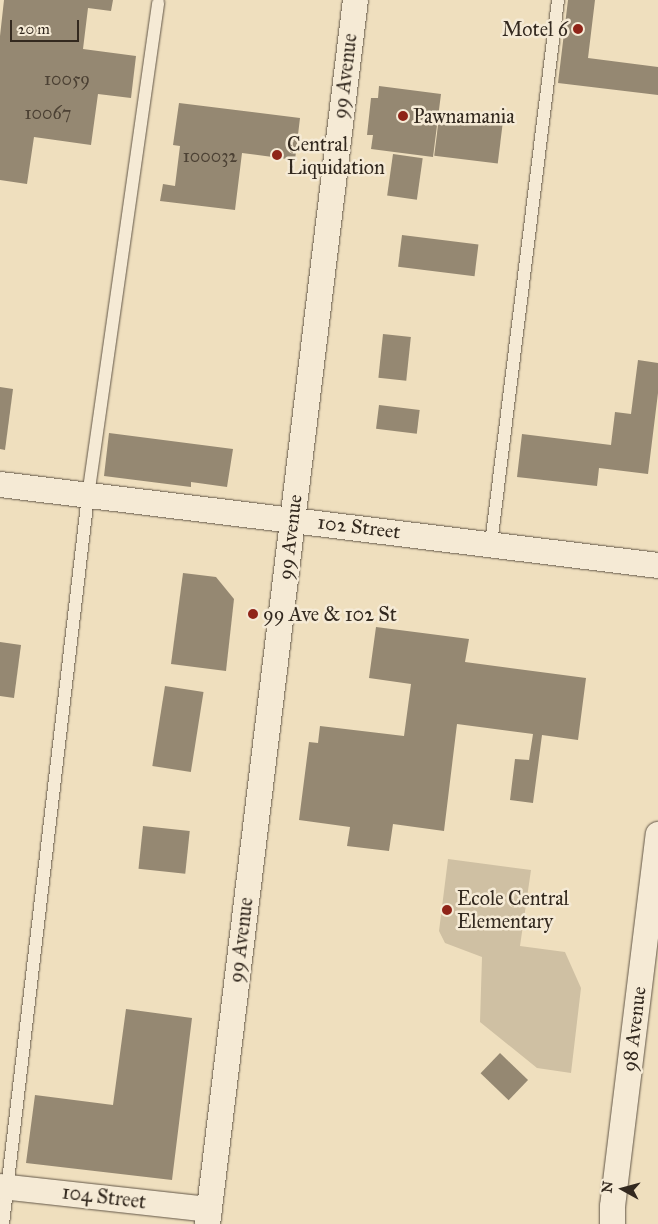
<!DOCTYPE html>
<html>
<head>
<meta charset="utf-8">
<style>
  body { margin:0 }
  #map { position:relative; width:658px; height:1224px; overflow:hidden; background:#efdfbe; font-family:"IM FELL Great Primer",serif }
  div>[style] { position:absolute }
  .green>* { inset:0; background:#cfc0a3 }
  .building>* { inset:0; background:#958872; transform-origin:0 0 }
  .roads { filter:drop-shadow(0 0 1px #625647) drop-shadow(0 0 1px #625647) }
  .lane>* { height:12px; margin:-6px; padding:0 6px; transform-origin:6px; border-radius:6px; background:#f5ead5 }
  .street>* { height:25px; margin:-12.5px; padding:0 12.5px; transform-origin:12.5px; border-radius:12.5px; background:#f5ead5 }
  .dots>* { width:14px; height:14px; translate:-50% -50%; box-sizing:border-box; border:2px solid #f5ead5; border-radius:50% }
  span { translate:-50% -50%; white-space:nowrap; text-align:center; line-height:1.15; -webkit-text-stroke:5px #f5ead5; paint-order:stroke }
  .number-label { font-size:18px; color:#4c4134 }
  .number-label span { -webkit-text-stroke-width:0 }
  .poi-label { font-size:20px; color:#33291f }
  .right { translate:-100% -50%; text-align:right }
  .left { translate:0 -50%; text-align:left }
  .street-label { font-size:20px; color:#33291f }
  .north { position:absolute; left:598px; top:1164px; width:50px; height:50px; -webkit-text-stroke:4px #f5ead5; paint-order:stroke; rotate:277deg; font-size:14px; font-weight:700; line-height:20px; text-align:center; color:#33291f }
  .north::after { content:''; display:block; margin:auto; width:18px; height:22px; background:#33291f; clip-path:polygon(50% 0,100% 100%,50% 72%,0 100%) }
  .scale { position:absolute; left:10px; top:20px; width:69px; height:22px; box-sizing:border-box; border:2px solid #33291f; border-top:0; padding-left:6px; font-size:15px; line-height:18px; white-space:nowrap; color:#33291f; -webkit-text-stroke:4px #f5ead5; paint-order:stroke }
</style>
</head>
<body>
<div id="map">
  <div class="green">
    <div style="clip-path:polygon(448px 859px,531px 870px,520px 946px,565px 952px,581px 988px,571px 1073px,537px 1068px,480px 1022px,482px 957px,445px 943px,439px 931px)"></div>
  </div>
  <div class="building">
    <div style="clip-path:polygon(4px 0,113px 0,111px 11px,88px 8px,83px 49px,136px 56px,131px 98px,98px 94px,91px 145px,34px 137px,27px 184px,0 180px,0 36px)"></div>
    <div style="clip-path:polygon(568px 0,595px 0,588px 58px,658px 67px,658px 95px,558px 83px)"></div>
    <div style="clip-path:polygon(379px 86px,441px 94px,433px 157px,371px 149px,373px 135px,367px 135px,371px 98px,378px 98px)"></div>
    <div style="clip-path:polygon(179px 103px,300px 118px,295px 160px,242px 153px,235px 210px,160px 201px,163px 184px,175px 186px,180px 146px,173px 145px)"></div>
    <div style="left:439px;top:117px;width:64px;height:39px;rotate:7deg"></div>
    <div style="left:393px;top:154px;width:30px;height:42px;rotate:8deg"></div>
    <div style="left:402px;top:235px;width:77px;height:32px;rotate:7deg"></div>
    <div style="left:383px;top:334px;width:28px;height:44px;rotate:6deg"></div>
    <div style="clip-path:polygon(638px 360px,658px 363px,658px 393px,648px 474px,599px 468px,597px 486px,517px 477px,522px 434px,611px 445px,615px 412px,631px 414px)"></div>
    <div style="clip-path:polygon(0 387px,13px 389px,5px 450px,0 449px)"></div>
    <div style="left:379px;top:405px;width:41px;height:24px;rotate:7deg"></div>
    <div style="clip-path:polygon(109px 433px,233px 449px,227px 487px,191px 482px,191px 487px,104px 476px)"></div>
    <div style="clip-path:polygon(183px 573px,216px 577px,234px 599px,226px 671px,171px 664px)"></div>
    <div style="clip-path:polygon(376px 627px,469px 639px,465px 662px,586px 678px,578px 740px,542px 735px,533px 803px,510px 800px,515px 759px,529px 760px,533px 734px,457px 724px,444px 831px,393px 824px,389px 851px,347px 846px,350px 827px,299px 820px,309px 742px,318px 743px,320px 726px,404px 736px,411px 684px,369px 678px)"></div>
    <div style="clip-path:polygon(0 642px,21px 645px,14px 698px,0 696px)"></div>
    <div style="left:165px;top:686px;width:39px;height:81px;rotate:9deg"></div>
    <div style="left:143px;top:826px;width:47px;height:43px;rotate:6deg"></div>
    <div style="clip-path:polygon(126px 1009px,192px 1018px,172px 1180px,26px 1163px,35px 1095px,113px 1105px)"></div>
    <div style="left:500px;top:1053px;width:39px;height:28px;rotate:44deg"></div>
  </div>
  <div class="roads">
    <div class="lane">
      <div style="left:491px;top:544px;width:548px;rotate:-82.98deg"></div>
      <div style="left:3px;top:1224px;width:733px;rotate:-83.34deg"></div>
      <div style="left:88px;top:496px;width:498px;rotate:-81.9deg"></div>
    </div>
    <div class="street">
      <div style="left:0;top:484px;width:663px;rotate:7.02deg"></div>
      <div style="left:0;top:1186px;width:210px;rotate:6.3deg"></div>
      <div style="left:207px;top:1224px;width:1233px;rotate:-83.11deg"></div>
      <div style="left:612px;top:1224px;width:18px;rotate:-90deg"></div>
      <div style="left:612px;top:1206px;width:375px;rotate:-83deg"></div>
    </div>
  </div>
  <div class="dots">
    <div style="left:578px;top:29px;background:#8f2418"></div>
    <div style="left:403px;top:116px;background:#8f2418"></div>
    <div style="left:277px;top:155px;background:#8f2418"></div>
    <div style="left:253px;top:614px;background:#8f2418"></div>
    <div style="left:447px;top:910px;background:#8f2418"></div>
  </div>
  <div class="number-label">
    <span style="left:67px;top:79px">10059</span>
    <span style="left:48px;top:113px">10067</span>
    <span style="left:210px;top:156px">100032</span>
  </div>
  <div class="poi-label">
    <span class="right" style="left:568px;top:29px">Motel 6</span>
    <span class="left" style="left:413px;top:116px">Pawnamania</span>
    <span class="left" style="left:287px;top:156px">Central<br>Liquidation</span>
    <span class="left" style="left:263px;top:614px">99 Ave &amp; 102 St</span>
    <span class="left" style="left:457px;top:910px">Ecole Central<br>Elementary</span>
  </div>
  <div class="street-label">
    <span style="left:345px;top:76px;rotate:-83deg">99 Avenue</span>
    <span style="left:359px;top:527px;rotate:7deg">102 Street</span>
    <span style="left:290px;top:537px;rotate:-83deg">99 Avenue</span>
    <span style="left:241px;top:940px;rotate:-83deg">99 Avenue</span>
    <span style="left:634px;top:1029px;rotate:-83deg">98 Avenue</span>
    <span style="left:104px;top:1197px;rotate:7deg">104 Street</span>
  </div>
  <div class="north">N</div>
  <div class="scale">20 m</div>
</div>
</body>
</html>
